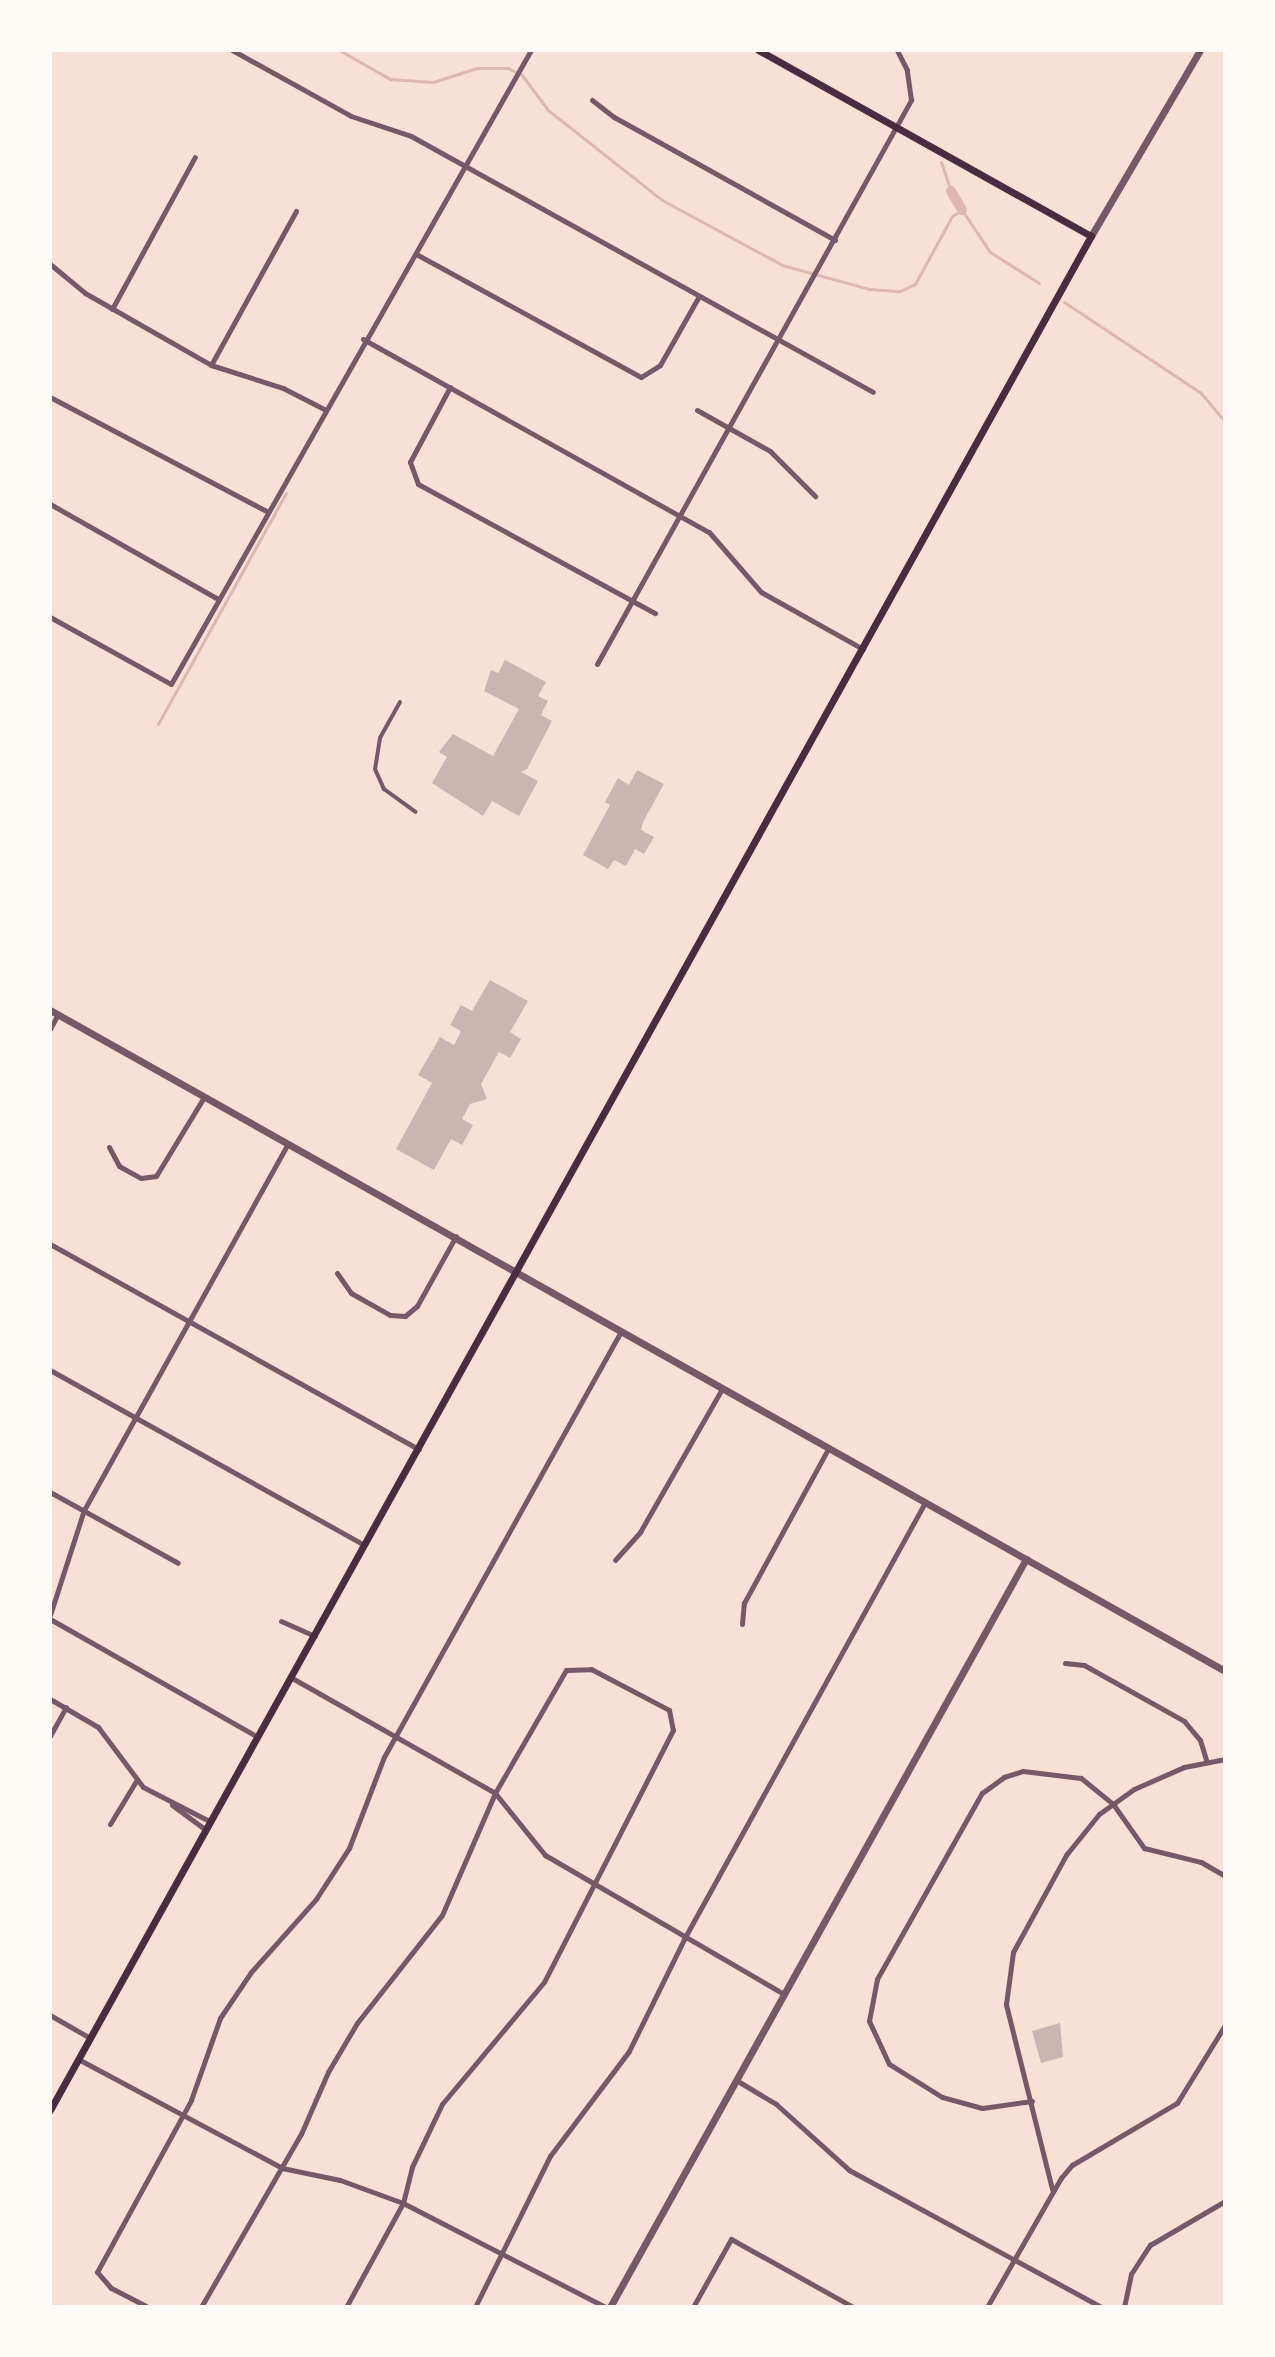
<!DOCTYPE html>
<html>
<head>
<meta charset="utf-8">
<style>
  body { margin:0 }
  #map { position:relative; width:1275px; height:2357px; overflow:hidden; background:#f7e1d7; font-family:Manrope,sans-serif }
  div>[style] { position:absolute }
  .stream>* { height:3px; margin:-1.5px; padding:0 1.5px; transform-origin:1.5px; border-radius:1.5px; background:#dcb8b0 }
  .canal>* { height:10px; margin:-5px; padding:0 5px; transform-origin:5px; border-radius:5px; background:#dcb8b0 }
  .building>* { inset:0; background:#ccb4b1 }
  .pedestrian>* { height:4px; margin:-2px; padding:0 2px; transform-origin:2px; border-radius:2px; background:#755966 }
  .minor>* { height:5px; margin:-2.5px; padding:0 2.5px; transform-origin:2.5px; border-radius:2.5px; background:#755966 }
  .tertiary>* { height:7px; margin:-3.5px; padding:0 3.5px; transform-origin:3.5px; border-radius:3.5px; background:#755966 }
  .secondary>* { height:7px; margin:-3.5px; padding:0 3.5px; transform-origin:3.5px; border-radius:3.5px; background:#4a2c40 }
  span { translate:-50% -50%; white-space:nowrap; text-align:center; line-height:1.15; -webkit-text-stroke:8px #fffaf5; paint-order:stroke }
  .frame { position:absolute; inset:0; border:52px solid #fffaf5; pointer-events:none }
</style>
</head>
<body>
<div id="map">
  <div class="stream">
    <div style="left:339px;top:50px;width:59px;rotate:29.6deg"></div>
    <div style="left:390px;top:79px;width:43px;rotate:4deg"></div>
    <div style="left:433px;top:82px;width:46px;rotate:-17.7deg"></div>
    <div style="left:477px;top:68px;width:31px"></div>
    <div style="left:508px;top:68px;width:16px;rotate:27deg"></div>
    <div style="left:522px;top:75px;width:44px;rotate:53.4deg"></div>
    <div style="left:548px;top:110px;width:145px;rotate:38.3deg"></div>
    <div style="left:662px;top:200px;width:136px;rotate:28.4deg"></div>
    <div style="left:782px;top:265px;width:90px;rotate:15.4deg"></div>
    <div style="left:869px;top:289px;width:31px;rotate:4deg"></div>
    <div style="left:900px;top:291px;width:17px;rotate:-25deg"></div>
    <div style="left:915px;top:284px;width:77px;rotate:-61.4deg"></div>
    <div style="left:952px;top:216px;width:12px;rotate:-31deg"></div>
    <div style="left:962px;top:210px;width:50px;rotate:56.3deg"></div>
    <div style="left:990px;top:252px;width:58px;rotate:32.3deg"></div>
    <div style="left:941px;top:162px;width:31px;rotate:71deg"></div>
    <div style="left:1064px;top:302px;width:164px;rotate:33.6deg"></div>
    <div style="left:1201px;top:393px;width:38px;rotate:50deg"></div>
    <div style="left:158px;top:724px;width:264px;rotate:-61deg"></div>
  </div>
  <div class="canal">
    <div style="left:951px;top:191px;width:22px;rotate:60deg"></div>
  </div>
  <div class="building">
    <div style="clip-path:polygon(505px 660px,546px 682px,538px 696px,548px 701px,541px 715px,552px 721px,527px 769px,521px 772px,538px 781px,519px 816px,492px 801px,483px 816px,432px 783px,447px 757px,439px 752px,453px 734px,493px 756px,519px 709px,484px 691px,491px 670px,498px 673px)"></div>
    <div style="clip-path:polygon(637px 770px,664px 784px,643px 822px,641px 830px,654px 837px,644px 854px,635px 849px,626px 866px,614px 860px,608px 869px,583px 855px,610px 805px,605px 802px,618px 778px,629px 785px)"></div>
    <div style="clip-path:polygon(490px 980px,528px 1001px,510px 1032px,521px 1039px,510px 1058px,499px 1052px,481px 1084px,487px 1099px,470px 1104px,462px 1119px,473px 1125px,462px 1145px,451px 1139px,434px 1170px,396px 1149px,432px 1083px,418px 1075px,440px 1037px,454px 1045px,461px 1031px,450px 1025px,461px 1005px,472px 1011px)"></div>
    <div style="clip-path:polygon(1060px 2023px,1063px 2057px,1041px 2063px,1032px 2031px)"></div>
  </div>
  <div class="pedestrian">
    <div style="left:400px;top:702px;width:41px;rotate:119.1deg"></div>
    <div style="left:380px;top:738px;width:31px;rotate:99deg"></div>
    <div style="left:375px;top:769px;width:22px;rotate:66deg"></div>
    <div style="left:384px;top:789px;width:39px;rotate:36deg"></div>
  </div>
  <div class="minor">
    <div style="left:232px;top:50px;width:136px;rotate:29deg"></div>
    <div style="left:351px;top:116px;width:63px;rotate:18.4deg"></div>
    <div style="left:411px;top:136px;width:528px;rotate:28.99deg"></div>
    <div style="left:592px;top:100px;width:28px;rotate:38deg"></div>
    <div style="left:614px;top:117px;width:253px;rotate:29.1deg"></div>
    <div style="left:418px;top:255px;width:254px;rotate:28.7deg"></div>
    <div style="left:641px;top:377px;width:22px;rotate:-32deg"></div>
    <div style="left:660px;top:365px;width:79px;rotate:-60.5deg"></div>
    <div style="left:50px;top:264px;width:45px;rotate:39.6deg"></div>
    <div style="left:85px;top:293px;width:145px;rotate:29.7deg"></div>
    <div style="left:211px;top:365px;width:76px;rotate:17.7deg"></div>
    <div style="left:283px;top:388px;width:46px;rotate:27.1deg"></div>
    <div style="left:112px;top:309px;width:173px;rotate:-61.4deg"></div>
    <div style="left:363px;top:339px;width:396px;rotate:29.2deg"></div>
    <div style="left:709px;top:532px;width:79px;rotate:49.1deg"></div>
    <div style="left:761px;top:592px;width:117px;rotate:29.2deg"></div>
    <div style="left:211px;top:365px;width:176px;rotate:-61.1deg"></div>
    <div style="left:450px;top:387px;width:85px;rotate:118.1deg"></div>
    <div style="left:410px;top:462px;width:23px;rotate:70deg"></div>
    <div style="left:418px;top:484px;width:270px;rotate:28.6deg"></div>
    <div style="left:50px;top:397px;width:244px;rotate:27.8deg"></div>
    <div style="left:697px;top:410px;width:84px;rotate:29.3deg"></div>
    <div style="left:770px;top:451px;width:64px;rotate:45deg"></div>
    <div style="left:50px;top:504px;width:193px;rotate:29.5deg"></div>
    <div style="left:50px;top:617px;width:138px;rotate:29deg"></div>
    <div style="left:171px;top:684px;width:729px;rotate:-60.41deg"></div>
    <div style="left:597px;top:664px;width:646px;rotate:-60.89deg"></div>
    <div style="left:911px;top:100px;width:30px;rotate:-98deg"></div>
    <div style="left:907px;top:70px;width:22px;rotate:-117deg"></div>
    <div style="left:50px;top:1029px;width:17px;rotate:-62deg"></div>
    <div style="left:109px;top:1147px;width:21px;rotate:62deg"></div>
    <div style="left:119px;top:1166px;width:25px;rotate:29deg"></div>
    <div style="left:141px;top:1178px;width:15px;rotate:-8deg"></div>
    <div style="left:156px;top:1176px;width:92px;rotate:-58.7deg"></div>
    <div style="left:50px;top:1244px;width:422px;rotate:29.1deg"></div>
    <div style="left:337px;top:1273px;width:24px;rotate:55deg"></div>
    <div style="left:351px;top:1293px;width:45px;rotate:29.4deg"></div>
    <div style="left:390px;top:1315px;width:15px;rotate:4deg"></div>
    <div style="left:405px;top:1316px;width:16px;rotate:-40deg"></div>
    <div style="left:417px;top:1306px;width:80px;rotate:-60.9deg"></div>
    <div style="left:50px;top:1370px;width:360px;rotate:29.1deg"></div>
    <div style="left:50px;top:1492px;width:146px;rotate:29deg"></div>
    <div style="left:615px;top:1560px;width:38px;rotate:-48deg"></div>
    <div style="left:640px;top:1532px;width:165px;rotate:-60.2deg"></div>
    <div style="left:50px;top:1615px;width:110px;rotate:-72.1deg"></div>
    <div style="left:84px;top:1510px;width:420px;rotate:-60.9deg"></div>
    <div style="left:50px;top:1619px;width:239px;rotate:29.6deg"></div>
    <div style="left:281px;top:1621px;width:37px;rotate:24deg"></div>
    <div style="left:742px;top:1624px;width:21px;rotate:-85deg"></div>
    <div style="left:744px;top:1603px;width:175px;rotate:-61.4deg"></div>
    <div style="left:1065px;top:1663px;width:19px;rotate:6deg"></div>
    <div style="left:1084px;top:1665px;width:115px;rotate:29.2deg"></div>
    <div style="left:1184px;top:1721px;width:25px;rotate:50deg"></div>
    <div style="left:1200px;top:1740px;width:21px;rotate:73deg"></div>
    <div style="left:292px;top:1678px;width:233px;rotate:29.5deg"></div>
    <div style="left:495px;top:1793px;width:80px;rotate:51.1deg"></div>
    <div style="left:545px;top:1855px;width:276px;rotate:30.2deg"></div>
    <div style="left:50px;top:1699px;width:56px;rotate:30.3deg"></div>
    <div style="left:98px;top:1727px;width:75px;rotate:53.1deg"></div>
    <div style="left:143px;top:1787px;width:76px;rotate:27.2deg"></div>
    <div style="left:50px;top:1736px;width:33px;rotate:-61deg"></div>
    <div style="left:172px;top:1805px;width:42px;rotate:36.3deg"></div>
    <div style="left:110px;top:1824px;width:50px;rotate:-58.8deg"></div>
    <div style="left:50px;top:2015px;width:46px;rotate:29.9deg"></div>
    <div style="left:78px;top:2059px;width:231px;rotate:28.1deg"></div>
    <div style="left:282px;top:2168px;width:59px;rotate:11.7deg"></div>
    <div style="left:340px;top:2180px;width:67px;rotate:20.1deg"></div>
    <div style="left:403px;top:2203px;width:227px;rotate:27.2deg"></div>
    <div style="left:736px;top:2080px;width:47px;rotate:31deg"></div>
    <div style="left:776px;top:2104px;width:98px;rotate:42.1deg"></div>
    <div style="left:849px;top:2170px;width:287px;rotate:28.5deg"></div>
    <div style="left:1032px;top:2101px;width:50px;rotate:172deg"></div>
    <div style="left:982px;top:2108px;width:41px;rotate:-164.6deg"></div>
    <div style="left:942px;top:2097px;width:62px;rotate:-148.1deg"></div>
    <div style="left:889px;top:2064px;width:47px;rotate:-114.9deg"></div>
    <div style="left:869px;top:2021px;width:43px;rotate:-79.2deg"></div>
    <div style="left:877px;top:1979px;width:214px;rotate:-60.6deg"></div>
    <div style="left:982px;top:1793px;width:27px;rotate:-36deg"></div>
    <div style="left:1004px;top:1777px;width:20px;rotate:-18deg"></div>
    <div style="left:1023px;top:1771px;width:58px;rotate:6.9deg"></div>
    <div style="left:1081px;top:1778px;width:41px;rotate:39.1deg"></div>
    <div style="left:1113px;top:1804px;width:54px;rotate:54.8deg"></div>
    <div style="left:1144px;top:1848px;width:59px;rotate:13.8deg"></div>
    <div style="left:1201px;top:1862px;width:28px;rotate:30deg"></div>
    <div style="left:1052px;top:2189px;width:191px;rotate:-104deg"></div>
    <div style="left:1006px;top:2004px;width:52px;rotate:-82.3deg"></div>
    <div style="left:1013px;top:1952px;width:111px;rotate:-61.3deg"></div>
    <div style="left:1066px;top:1855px;width:53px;rotate:-51.2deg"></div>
    <div style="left:1099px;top:1814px;width:43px;rotate:-35.5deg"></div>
    <div style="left:1134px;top:1789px;width:55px;rotate:-23.7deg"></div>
    <div style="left:1184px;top:1767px;width:42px;rotate:-11deg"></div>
    <div style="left:148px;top:2307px;width:42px;rotate:-152.8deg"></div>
    <div style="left:111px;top:2288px;width:21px;rotate:-131deg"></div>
    <div style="left:97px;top:2272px;width:196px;rotate:-61.3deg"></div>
    <div style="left:191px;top:2100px;width:87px;rotate:-70.5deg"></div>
    <div style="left:220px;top:2018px;width:55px;rotate:-56deg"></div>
    <div style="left:251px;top:1972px;width:98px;rotate:-48.3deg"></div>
    <div style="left:316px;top:1899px;width:61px;rotate:-57.1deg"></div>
    <div style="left:349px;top:1848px;width:97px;rotate:-69deg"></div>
    <div style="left:384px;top:1757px;width:487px;rotate:-60.9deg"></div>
    <div style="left:201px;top:2307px;width:200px;rotate:-60deg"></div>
    <div style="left:301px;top:2134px;width:68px;rotate:-66.5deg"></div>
    <div style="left:328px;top:2072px;width:57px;rotate:-59.4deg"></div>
    <div style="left:357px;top:2023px;width:137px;rotate:-51.8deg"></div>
    <div style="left:442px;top:1915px;width:133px;rotate:-66.5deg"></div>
    <div style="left:495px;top:1793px;width:142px;rotate:-60deg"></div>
    <div style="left:566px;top:1670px;width:25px;rotate:-2deg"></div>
    <div style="left:591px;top:1669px;width:88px;rotate:27.7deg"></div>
    <div style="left:669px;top:1710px;width:20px;rotate:79deg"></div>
    <div style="left:673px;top:1730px;width:283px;rotate:117.1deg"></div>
    <div style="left:544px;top:1982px;width:159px;rotate:129.9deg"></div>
    <div style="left:442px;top:2104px;width:70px;rotate:115.5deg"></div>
    <div style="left:412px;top:2167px;width:37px;rotate:104deg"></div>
    <div style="left:403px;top:2203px;width:119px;rotate:118.7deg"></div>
    <div style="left:475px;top:2307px;width:169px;rotate:-63.6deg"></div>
    <div style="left:550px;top:2156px;width:131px;rotate:-53deg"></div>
    <div style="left:629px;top:2051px;width:125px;rotate:-63.8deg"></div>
    <div style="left:684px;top:1939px;width:498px;rotate:-61.1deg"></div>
    <div style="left:693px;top:2307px;width:78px;rotate:-60.8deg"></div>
    <div style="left:731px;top:2239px;width:140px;rotate:29.1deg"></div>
    <div style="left:987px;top:2307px;width:149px;rotate:-60.2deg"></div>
    <div style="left:1061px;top:2178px;width:17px;rotate:-50deg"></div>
    <div style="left:1072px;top:2165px;width:122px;rotate:-30.6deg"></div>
    <div style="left:1177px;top:2103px;width:92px;rotate:-58.4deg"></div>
    <div style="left:1124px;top:2307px;width:34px;rotate:-78deg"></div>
    <div style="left:1131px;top:2274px;width:35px;rotate:-57deg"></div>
    <div style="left:1150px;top:2245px;width:87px;rotate:-30.4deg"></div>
  </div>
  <div class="tertiary">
    <div style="left:1091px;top:236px;width:216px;rotate:-59.6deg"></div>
    <div style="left:50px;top:1010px;width:1348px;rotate:29.36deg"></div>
    <div style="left:610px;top:2307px;width:856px;rotate:-60.92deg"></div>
  </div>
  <div class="secondary">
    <div style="left:50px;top:2110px;width:2144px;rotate:-60.95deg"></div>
    <div style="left:1091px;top:236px;width:381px;rotate:-150.8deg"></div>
  </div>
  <div class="frame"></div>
</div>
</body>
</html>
